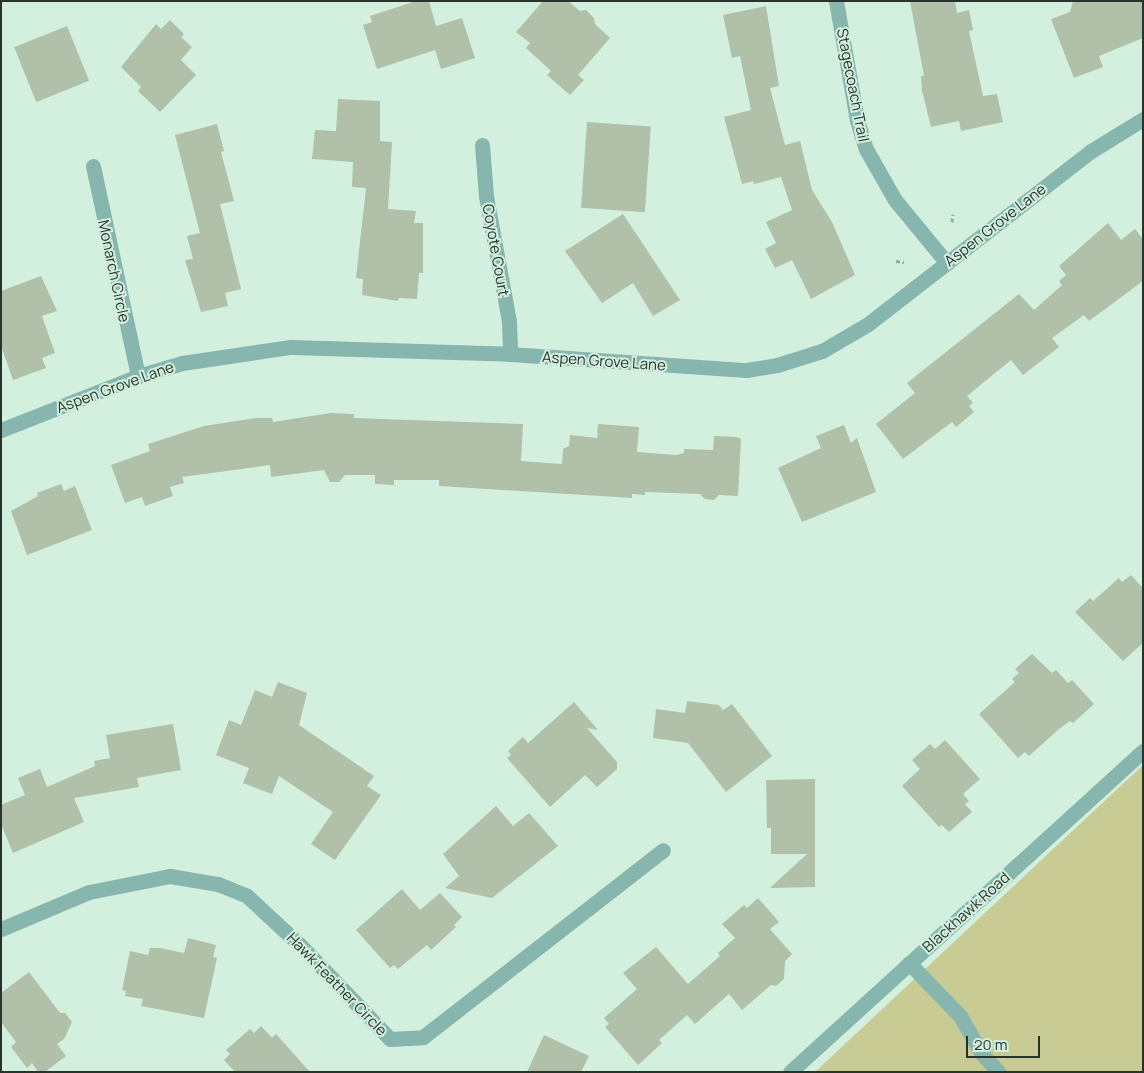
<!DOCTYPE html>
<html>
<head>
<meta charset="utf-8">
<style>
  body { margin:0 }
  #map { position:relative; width:1144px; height:1073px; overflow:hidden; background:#d3f0df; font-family:Manrope,sans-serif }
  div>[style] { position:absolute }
  .green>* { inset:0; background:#c8cc94 }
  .building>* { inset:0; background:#b0c0a9; transform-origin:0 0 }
  .path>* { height:3px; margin-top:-1.5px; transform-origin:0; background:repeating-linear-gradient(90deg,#96ac9f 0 4px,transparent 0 6.5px) }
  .minor>* { height:15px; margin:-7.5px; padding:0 7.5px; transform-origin:7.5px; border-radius:7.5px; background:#87b6af }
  span { translate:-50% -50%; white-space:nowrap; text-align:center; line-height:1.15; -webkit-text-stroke:4px #d3f0df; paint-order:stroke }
  .street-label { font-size:15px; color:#28332d }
  .frame { position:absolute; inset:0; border:2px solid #28332d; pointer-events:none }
  .scale { position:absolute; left:966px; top:1036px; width:74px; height:22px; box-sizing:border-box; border:2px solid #28332d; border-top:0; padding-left:6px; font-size:15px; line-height:18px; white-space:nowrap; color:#28332d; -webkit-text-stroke:4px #d3f0df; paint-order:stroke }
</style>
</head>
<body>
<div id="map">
  <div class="green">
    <div style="clip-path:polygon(1143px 765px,1143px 1072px,815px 1072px)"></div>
  </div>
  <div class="building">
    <div style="clip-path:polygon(416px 1px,429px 1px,436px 26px,462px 18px,475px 58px,441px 69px,435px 50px,377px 69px,363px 25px,372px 22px,370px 16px)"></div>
    <div style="clip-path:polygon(543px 1px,568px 1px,580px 11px,586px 10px,594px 18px,595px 24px,610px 38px,578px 75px,584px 80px,570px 95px,547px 75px,551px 71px,526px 48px,530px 43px,516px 32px)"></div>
    <div style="clip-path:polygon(910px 1px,955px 1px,957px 13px,969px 10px,973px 30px,969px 31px,983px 96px,997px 94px,1003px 122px,961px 131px,959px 121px,931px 127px,922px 91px,921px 76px,924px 76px)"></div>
    <div style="clip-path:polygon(1073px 1px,1143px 1px,1143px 38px,1099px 56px,1103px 67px,1074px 78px,1051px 19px,1070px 12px)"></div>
    <div style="clip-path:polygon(766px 6px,779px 86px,770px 88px,785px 145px,800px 141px,812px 190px,832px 222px,855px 275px,811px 299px,792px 260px,775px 268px,765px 249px,776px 243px,766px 222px,792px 210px,781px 177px,754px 184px,753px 181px,742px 184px,724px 117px,751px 110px,740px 56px,732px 58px,723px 15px)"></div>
    <div style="clip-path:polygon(170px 20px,184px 34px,181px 37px,192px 47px,181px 60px,196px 75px,160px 112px,138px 91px,141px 87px,121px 67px,156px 24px,161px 29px)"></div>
    <div style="left:67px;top:26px;width:59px;height:57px;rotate:68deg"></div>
    <div style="clip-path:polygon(338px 99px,380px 101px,380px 141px,392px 142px,388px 209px,416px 211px,414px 223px,423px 223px,423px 273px,419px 273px,417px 299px,399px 298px,398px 301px,362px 295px,363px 279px,356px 278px,366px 188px,352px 187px,353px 162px,312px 159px,315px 130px,336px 131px)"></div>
    <div style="left:587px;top:122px;width:64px;height:86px;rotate:4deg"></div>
    <div style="clip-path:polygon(217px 124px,224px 151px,221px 152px,234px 201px,220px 204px,241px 289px,225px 293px,228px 306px,201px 312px,185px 260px,193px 259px,187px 236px,200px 233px,175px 135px)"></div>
    <div style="clip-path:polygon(623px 214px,680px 300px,653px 316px,633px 283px,602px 303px,565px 251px)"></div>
    <div style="clip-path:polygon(1108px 223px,1121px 240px,1135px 229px,1143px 239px,1143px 281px,1089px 321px,1084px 315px,1052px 338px,1059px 347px,1023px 375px,1011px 360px,967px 396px,973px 403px,969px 406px,974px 412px,956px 427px,952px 422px,903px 459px,876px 424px,915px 393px,907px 383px,1019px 294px,1034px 310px,1062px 285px,1059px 281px,1066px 275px,1059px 266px)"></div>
    <div style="clip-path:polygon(41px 276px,57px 311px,42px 316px,55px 353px,42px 358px,46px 368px,13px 380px,1px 346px,1px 291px)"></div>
    <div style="clip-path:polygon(331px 413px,354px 414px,354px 418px,523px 424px,521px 461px,562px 464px,563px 449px,569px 446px,570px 435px,597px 438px,598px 424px,639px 427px,637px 452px,676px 455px,684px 453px,684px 449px,713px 450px,714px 436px,737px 437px,741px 439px,738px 496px,719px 495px,714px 500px,705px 499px,700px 494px,645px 492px,645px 495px,632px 494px,632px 498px,439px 486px,439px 480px,394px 480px,394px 485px,375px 484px,375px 475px,345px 475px,339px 482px,330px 482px,324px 470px,271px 477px,270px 465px,182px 477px,184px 483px,170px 487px,173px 496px,145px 506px,142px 497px,125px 503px,111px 465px,150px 451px,148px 444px,204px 426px,256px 418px,272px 418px,273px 422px)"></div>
    <div style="clip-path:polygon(844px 425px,851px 443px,857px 438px,876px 492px,802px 522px,778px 468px,821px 448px,816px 436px)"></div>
    <div style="clip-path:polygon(61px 484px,64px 491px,75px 486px,92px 530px,27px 555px,11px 511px,38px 496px,37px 493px)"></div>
    <div style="clip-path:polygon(1131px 575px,1143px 588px,1143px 643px,1123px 661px,1075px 612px,1090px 598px,1093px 601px,1119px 578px,1122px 582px)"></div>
    <div style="clip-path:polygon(1032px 654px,1052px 673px,1056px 670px,1068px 683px,1072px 680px,1094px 704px,1073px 723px,1070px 721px,1059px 729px,1029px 756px,1025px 752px,1018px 758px,979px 714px,1015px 682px,1012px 679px,1019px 673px,1015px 669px)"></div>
    <div style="clip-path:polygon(278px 682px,307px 693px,299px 725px,374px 776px,367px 786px,381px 795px,335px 860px,311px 844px,333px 812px,279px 776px,272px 794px,243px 783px,249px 768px,216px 755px,229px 720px,241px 725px,255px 690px,272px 697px)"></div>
    <div style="clip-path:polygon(687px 701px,719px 705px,723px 710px,732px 704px,772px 756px,726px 792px,688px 743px,653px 738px,656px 709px,685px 713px)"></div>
    <div style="clip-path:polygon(574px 702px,598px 730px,587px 728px,617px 762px,617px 769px,597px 787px,585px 775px,550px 807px,507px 758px,511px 755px,508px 751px,523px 737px,528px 743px)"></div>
    <div style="clip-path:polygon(173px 724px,181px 770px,137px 778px,139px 787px,74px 798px,84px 822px,13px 853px,1px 824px,1px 805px,25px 795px,18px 778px,40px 769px,47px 787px,95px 766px,94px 761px,110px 758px,106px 735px)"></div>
    <div style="clip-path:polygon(945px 740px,980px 779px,963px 794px,969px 801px,965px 804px,972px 812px,949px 832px,942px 825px,939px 827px,902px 786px,920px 769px,912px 760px,930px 744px,935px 749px)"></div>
    <div style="clip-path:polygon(815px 779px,815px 887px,770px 888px,807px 854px,771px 854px,771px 828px,767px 828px,766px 780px)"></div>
    <div style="clip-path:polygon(496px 806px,513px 826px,529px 813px,558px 846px,492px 898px,445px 888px,459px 876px,443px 854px)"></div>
    <div style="clip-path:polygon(402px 889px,420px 910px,440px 893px,462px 917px,454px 925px,456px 927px,431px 950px,427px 945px,398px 969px,394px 965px,390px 968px,356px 930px)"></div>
    <div style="clip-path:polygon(758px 898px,779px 922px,770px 929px,792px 954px,785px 961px,784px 979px,776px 986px,771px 985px,742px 1010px,729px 994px,695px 1024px,687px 1015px,659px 1040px,662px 1043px,638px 1065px,605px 1027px,609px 1024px,604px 1018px,637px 989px,623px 973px,656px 947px,688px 984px,720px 956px,718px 953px,735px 938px,722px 924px,744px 905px,747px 908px)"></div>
    <div style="clip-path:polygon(188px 938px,216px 945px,213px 957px,217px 958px,204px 1018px,141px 1006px,143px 999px,125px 996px,126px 991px,122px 990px,130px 951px,148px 955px,150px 948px,160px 948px,184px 953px)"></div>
    <div style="clip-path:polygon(29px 972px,60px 1013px,65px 1013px,72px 1022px,64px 1039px,57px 1044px,66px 1056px,45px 1072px,38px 1072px,32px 1063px,27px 1068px,11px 1047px,16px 1042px,1px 1022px,1px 993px)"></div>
    <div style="clip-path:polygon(261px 1026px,272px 1038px,276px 1034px,310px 1072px,235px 1072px,224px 1060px,230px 1054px,226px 1050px,250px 1029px,254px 1033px)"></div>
    <div style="clip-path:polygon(544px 1035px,589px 1056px,581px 1072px,527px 1072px)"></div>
  </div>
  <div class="path">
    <div style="left:952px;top:222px;width:8px;rotate:-83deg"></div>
    <div style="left:896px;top:261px;width:8px;rotate:7deg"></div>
  </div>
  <div class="minor">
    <div style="left:836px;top:1px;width:121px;rotate:80deg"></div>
    <div style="left:857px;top:120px;width:30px;rotate:73deg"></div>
    <div style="left:866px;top:149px;width:59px;rotate:60.4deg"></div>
    <div style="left:895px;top:200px;width:82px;rotate:50.5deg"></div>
    <div style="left:482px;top:145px;width:51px;rotate:85.5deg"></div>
    <div style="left:486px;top:196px;width:127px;rotate:79.6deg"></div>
    <div style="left:509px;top:321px;width:33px;rotate:88deg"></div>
    <div style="left:93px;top:166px;width:215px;rotate:77.9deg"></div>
    <div style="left:1px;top:430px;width:147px;rotate:-21.5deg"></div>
    <div style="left:138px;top:376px;width:46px;rotate:-16.5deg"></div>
    <div style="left:182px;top:363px;width:110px;rotate:-8.4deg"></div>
    <div style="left:291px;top:347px;width:219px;rotate:1.8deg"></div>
    <div style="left:510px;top:354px;width:237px;rotate:3.9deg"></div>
    <div style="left:746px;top:370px;width:31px;rotate:-9deg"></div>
    <div style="left:777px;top:365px;width:47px;rotate:-17.3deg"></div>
    <div style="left:822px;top:351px;width:53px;rotate:-30.4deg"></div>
    <div style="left:868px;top:324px;width:282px;rotate:-37.8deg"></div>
    <div style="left:1091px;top:151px;width:61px;rotate:-31.6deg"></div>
    <div style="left:1px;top:929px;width:95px;rotate:-22.8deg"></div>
    <div style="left:89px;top:892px;width:83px;rotate:-11.2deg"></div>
    <div style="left:170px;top:876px;width:49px;rotate:9.5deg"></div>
    <div style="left:218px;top:884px;width:31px;rotate:22deg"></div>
    <div style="left:247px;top:896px;width:72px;rotate:42.8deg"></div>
    <div style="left:300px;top:945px;width:130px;rotate:46.2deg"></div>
    <div style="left:390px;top:1039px;width:33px;rotate:-3deg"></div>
    <div style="left:423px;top:1037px;width:304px;rotate:-37.9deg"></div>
    <div style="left:909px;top:963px;width:74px;rotate:46.1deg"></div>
    <div style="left:960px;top:1016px;width:44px;rotate:59.9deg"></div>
    <div style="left:982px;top:1054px;width:25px;rotate:47deg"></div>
    <div style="left:790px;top:1072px;width:477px;rotate:-42.3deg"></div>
  </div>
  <div class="street-label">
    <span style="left:853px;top:85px;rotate:79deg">Stagecoach Trail</span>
    <span style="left:995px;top:225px;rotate:-38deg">Aspen Grove Lane</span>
    <span style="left:496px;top:250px;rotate:80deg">Coyote Court</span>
    <span style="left:114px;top:271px;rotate:78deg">Monarch Circle</span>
    <span style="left:604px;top:361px;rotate:4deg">Aspen Grove Lane</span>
    <span style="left:115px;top:387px;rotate:-20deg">Aspen Grove Lane</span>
    <span style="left:966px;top:912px;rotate:-42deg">Blackhawk Road</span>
    <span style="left:337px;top:984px;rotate:46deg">Hawk Feather Circle</span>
  </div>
  <div class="frame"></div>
  <div class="scale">20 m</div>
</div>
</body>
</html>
